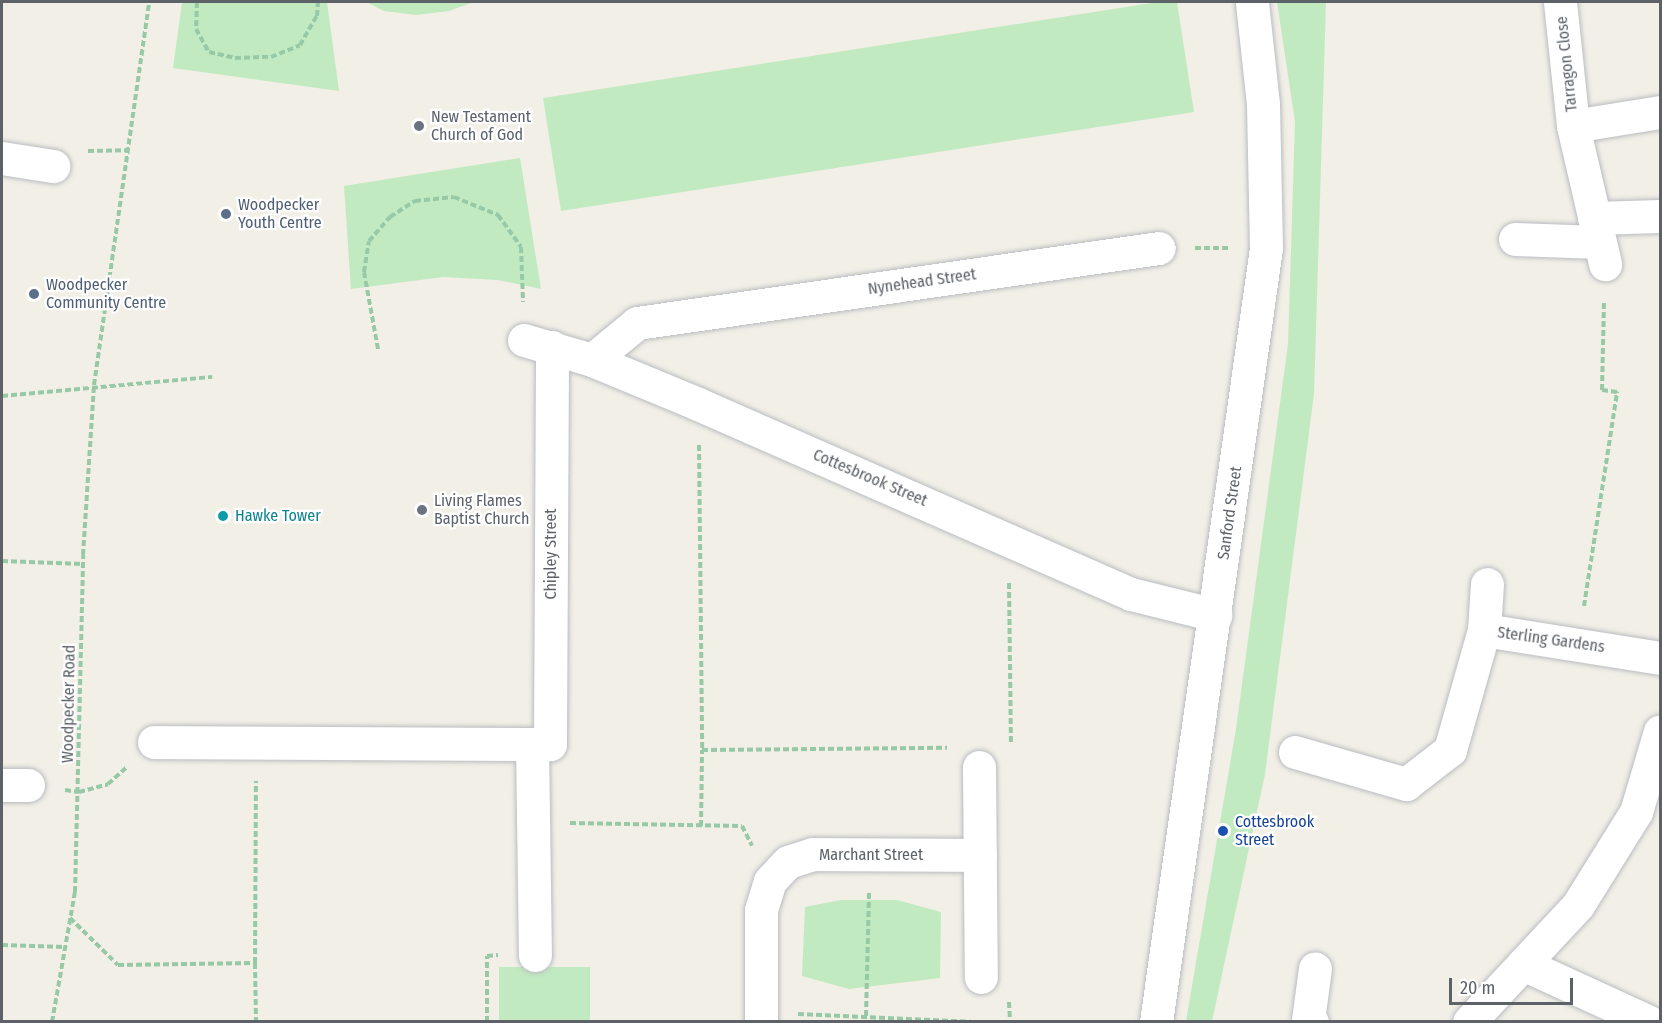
<!DOCTYPE html>
<html>
<head>
<meta charset="utf-8">
<style>
  body { margin:0 }
  #map { position:relative; width:1662px; height:1023px; overflow:hidden; background:#f1efe6; font-family:"Fira Sans Condensed",sans-serif }
  div>[style] { position:absolute }
  .green>* { inset:0; background:#c1eac1; transform-origin:0 0 }
  .path>* { height:4px; margin-top:-2px; transform-origin:0; background:repeating-linear-gradient(90deg,#98c9a6 0 6px,transparent 0 9px) }
  .roads { filter:drop-shadow(0 0 2px #b9bcc1) drop-shadow(0 0 2px #b9bcc1) }
  .minor>* { height:33px; margin:-16.5px; padding:0 16.5px; transform-origin:16.5px; border-radius:16.5px; background:#fff }
  .secondary>* { height:33px; margin:-16.5px; padding:0 16.5px; transform-origin:16.5px; border-radius:16.5px; background:#fff }
  .dots>* { width:16px; height:16px; translate:-50% -50%; box-sizing:border-box; border:3px solid #fff; border-radius:50% }
  span { translate:-50% -50%; white-space:nowrap; text-align:center; line-height:1.15; -webkit-text-stroke:4.5px #fff; paint-order:stroke }
  .street-label { font-size:16px; color:#5d6268 }
  .worship-label { font-size:16px; color:#5b616d }
  .left { translate:0 -50%; text-align:left }
  .service-label { font-size:16px; color:#4e5e75 }
  .culture-label { font-size:16px; color:#0d838f }
  .transit-label { font-size:16px; color:#164399 }
  .frame { position:absolute; inset:0; border:3px solid #5d6268; pointer-events:none }
  .scale { position:absolute; left:1449px; top:978px; width:124px; height:27px; box-sizing:border-box; border:3px solid #5d6268; border-top:0; padding-left:8px; font-size:18px; line-height:21px; white-space:nowrap; color:#5d6268; -webkit-text-stroke:4px #fff; paint-order:stroke }
</style>
</head>
<body>
<div id="map">
  <div class="green">
    <div style="clip-path:polygon(182px 2px,327px 2px,339px 91px,173px 68px)"></div>
    <div style="clip-path:polygon(366px 2px,474px 2px,449px 11px,416px 15px,384px 11px)"></div>
    <div style="clip-path:polygon(1158px 2px,1177px 2px,1194px 112px,561px 211px,543px 98px)"></div>
    <div style="clip-path:polygon(1277px 2px,1326px 2px,1314px 394px,1265px 774px,1212px 1021px,1186px 1021px,1236px 729px,1288px 344px,1295px 122px)"></div>
    <div style="clip-path:polygon(520px 158px,541px 289px,498px 280px,443px 277px,351px 289px,344px 186px)"></div>
    <div style="clip-path:polygon(841px 900px,897px 900px,941px 912px,940px 978px,849px 989px,802px 976px,805px 907px)"></div>
    <div style="left:499px;top:967px;width:91px;height:54px"></div>
  </div>
  <div class="path">
    <div style="left:197px;top:2px;width:27px;rotate:92deg"></div>
    <div style="left:196px;top:29px;width:26px;rotate:61deg"></div>
    <div style="left:209px;top:52px;width:27px;rotate:13deg"></div>
    <div style="left:235px;top:58px;width:36px;rotate:-2deg"></div>
    <div style="left:271px;top:57px;width:31px;rotate:-22deg"></div>
    <div style="left:300px;top:45px;width:34px;rotate:-60deg"></div>
    <div style="left:317px;top:16px;width:14px;rotate:-86deg"></div>
    <div style="left:88px;top:151px;width:39px;rotate:-1deg"></div>
    <div style="left:1195px;top:248px;width:34px"></div>
    <div style="left:378px;top:349px;width:78px;rotate:-100.3deg"></div>
    <div style="left:364px;top:272px;width:31px;rotate:-81deg"></div>
    <div style="left:369px;top:241px;width:32px;rotate:-49deg"></div>
    <div style="left:390px;top:217px;width:30px;rotate:-33deg"></div>
    <div style="left:415px;top:201px;width:39px;rotate:-6deg"></div>
    <div style="left:454px;top:197px;width:48px;rotate:22.2deg"></div>
    <div style="left:498px;top:215px;width:39px;rotate:54deg"></div>
    <div style="left:521px;top:247px;width:55px;rotate:87.9deg"></div>
    <div style="left:2px;top:396px;width:211px;rotate:-5.2deg"></div>
    <div style="left:699px;top:445px;width:305px;rotate:89.4deg"></div>
    <div style="left:702px;top:750px;width:245px;rotate:-0.5deg"></div>
    <div style="left:2px;top:561px;width:81px;rotate:2.1deg"></div>
    <div style="left:1009px;top:583px;width:161px;rotate:89.3deg"></div>
    <div style="left:1584px;top:606px;width:217px;rotate:-81.2deg"></div>
    <div style="left:1617px;top:392px;width:15px;rotate:-172deg"></div>
    <div style="left:1602px;top:390px;width:88px;rotate:-88.7deg"></div>
    <div style="left:65px;top:790px;width:14px;rotate:8deg"></div>
    <div style="left:79px;top:792px;width:30px;rotate:-15deg"></div>
    <div style="left:108px;top:784px;width:25px;rotate:-42deg"></div>
    <div style="left:570px;top:823px;width:172px;rotate:1deg"></div>
    <div style="left:742px;top:826px;width:22px;rotate:63deg"></div>
    <div style="left:701px;top:826px;width:76px;rotate:-89.2deg"></div>
    <div style="left:70px;top:918px;width:67px;rotate:44.4deg"></div>
    <div style="left:118px;top:965px;width:137px;rotate:-0.8deg"></div>
    <div style="left:255px;top:963px;width:59px;rotate:89deg"></div>
    <div style="left:2px;top:945px;width:63px;rotate:1.8deg"></div>
    <div style="left:255px;top:963px;width:182px;rotate:-89.7deg"></div>
    <div style="left:1009px;top:1002px;width:20px;rotate:87deg"></div>
    <div style="left:798px;top:1014px;width:173px;rotate:2.6deg"></div>
    <div style="left:866px;top:1016px;width:125px;rotate:-88.6deg"></div>
    <div style="left:52px;top:1022px;width:132px;rotate:-80deg"></div>
    <div style="left:75px;top:892px;width:337px;rotate:-88.6deg"></div>
    <div style="left:83px;top:555px;width:170px;rotate:-86.3deg"></div>
    <div style="left:94px;top:385px;width:387px;rotate:-81.8deg"></div>
    <div style="left:487px;top:1022px;width:66px;rotate:-90deg"></div>
    <div style="left:487px;top:956px;width:11px;rotate:-5deg"></div>
  </div>
  <div class="roads">
    <div class="minor">
      <div style="left:1560px;top:2px;width:125px;rotate:84deg"></div>
      <div style="left:1573px;top:126px;width:142px;rotate:76.9deg"></div>
      <div style="left:1573px;top:126px;width:88px;rotate:-9.1deg"></div>
      <div style="left:2px;top:158px;width:52px;rotate:8.9deg"></div>
      <div style="left:1594px;top:218px;width:66px;rotate:-1.7deg"></div>
      <div style="left:1515px;top:239px;width:84px;rotate:2deg"></div>
      <div style="left:524px;top:340px;width:71px;rotate:16.4deg"></div>
      <div style="left:592px;top:360px;width:115px;rotate:22.5deg"></div>
      <div style="left:698px;top:404px;width:473px;rotate:23.7deg"></div>
      <div style="left:1131px;top:594px;width:87px;rotate:14deg"></div>
      <div style="left:592px;top:360px;width:58px;rotate:-39.4deg"></div>
      <div style="left:637px;top:323px;width:527px;rotate:-8.18deg"></div>
      <div style="left:1484px;top:630px;width:46px;rotate:-86.3deg"></div>
      <div style="left:154px;top:742px;width:396px;rotate:0.3deg"></div>
      <div style="left:550px;top:744px;width:397px;rotate:-89.7deg"></div>
      <div style="left:532px;top:744px;width:211px;rotate:89.2deg"></div>
      <div style="left:1295px;top:752px;width:116px;rotate:16.1deg"></div>
      <div style="left:1406px;top:784px;width:56px;rotate:-37.7deg"></div>
      <div style="left:1450px;top:750px;width:125px;rotate:-74.2deg"></div>
      <div style="left:1484px;top:630px;width:178px;rotate:9deg"></div>
      <div style="left:979px;top:767px;width:210px;rotate:89.5deg"></div>
      <div style="left:2px;top:785px;width:26px"></div>
      <div style="left:1523px;top:964px;width:139px;rotate:24.7deg"></div>
      <div style="left:761px;top:1022px;width:112px;rotate:-90deg"></div>
      <div style="left:761px;top:910px;width:30px;rotate:-73deg"></div>
      <div style="left:770px;top:881px;width:26px;rotate:-47deg"></div>
      <div style="left:788px;top:862px;width:26px;rotate:-18deg"></div>
      <div style="left:813px;top:854px;width:167px;rotate:0.3deg"></div>
      <div style="left:1312px;top:1022px;width:4px;rotate:-153deg"></div>
      <div style="left:1308px;top:1020px;width:52px;rotate:-82.3deg"></div>
      <div style="left:1469px;top:1022px;width:160px;rotate:-47deg"></div>
      <div style="left:1578px;top:905px;width:110px;rotate:-58.1deg"></div>
      <div style="left:1636px;top:812px;width:84px;rotate:-73.5deg"></div>
    </div>
    <div class="secondary">
      <div style="left:1156px;top:1022px;width:782px;rotate:-81.91deg"></div>
      <div style="left:1266px;top:248px;width:144px;rotate:-91.2deg"></div>
      <div style="left:1263px;top:104px;width:103px;rotate:-96.2deg"></div>
    </div>
  </div>
  <div class="dots">
    <div style="left:419px;top:126px;background:#6b7280"></div>
    <div style="left:226px;top:214px;background:#5c6f8a"></div>
    <div style="left:34px;top:294px;background:#5c6f8a"></div>
    <div style="left:422px;top:510px;background:#6b7280"></div>
    <div style="left:223px;top:516px;background:#0f9aa8"></div>
    <div style="left:1223px;top:831px;background:#1a4fb4"></div>
  </div>
  <div class="street-label">
    <span style="left:1567px;top:64px;rotate:-96deg">Tarragon Close</span>
    <span style="left:922px;top:282px;rotate:-8deg">Nynehead Street</span>
    <span style="left:870px;top:478px;rotate:23deg">Cottesbrook Street</span>
    <span style="left:1230px;top:513px;rotate:-82deg">Sanford Street</span>
    <span style="left:551px;top:554px;rotate:-90deg">Chipley Street</span>
    <span style="left:1551px;top:640px;rotate:8deg">Sterling Gardens</span>
    <span style="left:69px;top:704px;rotate:-89deg">Woodpecker Road</span>
    <span style="left:871px;top:855px">Marchant Street</span>
  </div>
  <div class="worship-label">
    <span class="left" style="left:431px;top:126px">New Testament<br>Church of God</span>
    <span class="left" style="left:434px;top:510px">Living Flames<br>Baptist Church</span>
  </div>
  <div class="service-label">
    <span class="left" style="left:238px;top:214px">Woodpecker<br>Youth Centre</span>
    <span class="left" style="left:46px;top:294px">Woodpecker<br>Community Centre</span>
  </div>
  <div class="culture-label">
    <span class="left" style="left:235px;top:516px">Hawke Tower</span>
  </div>
  <div class="transit-label">
    <span class="left" style="left:1235px;top:831px">Cottesbrook<br>Street</span>
  </div>
  <div class="frame"></div>
  <div class="scale">20 m</div>
</div>
</body>
</html>
